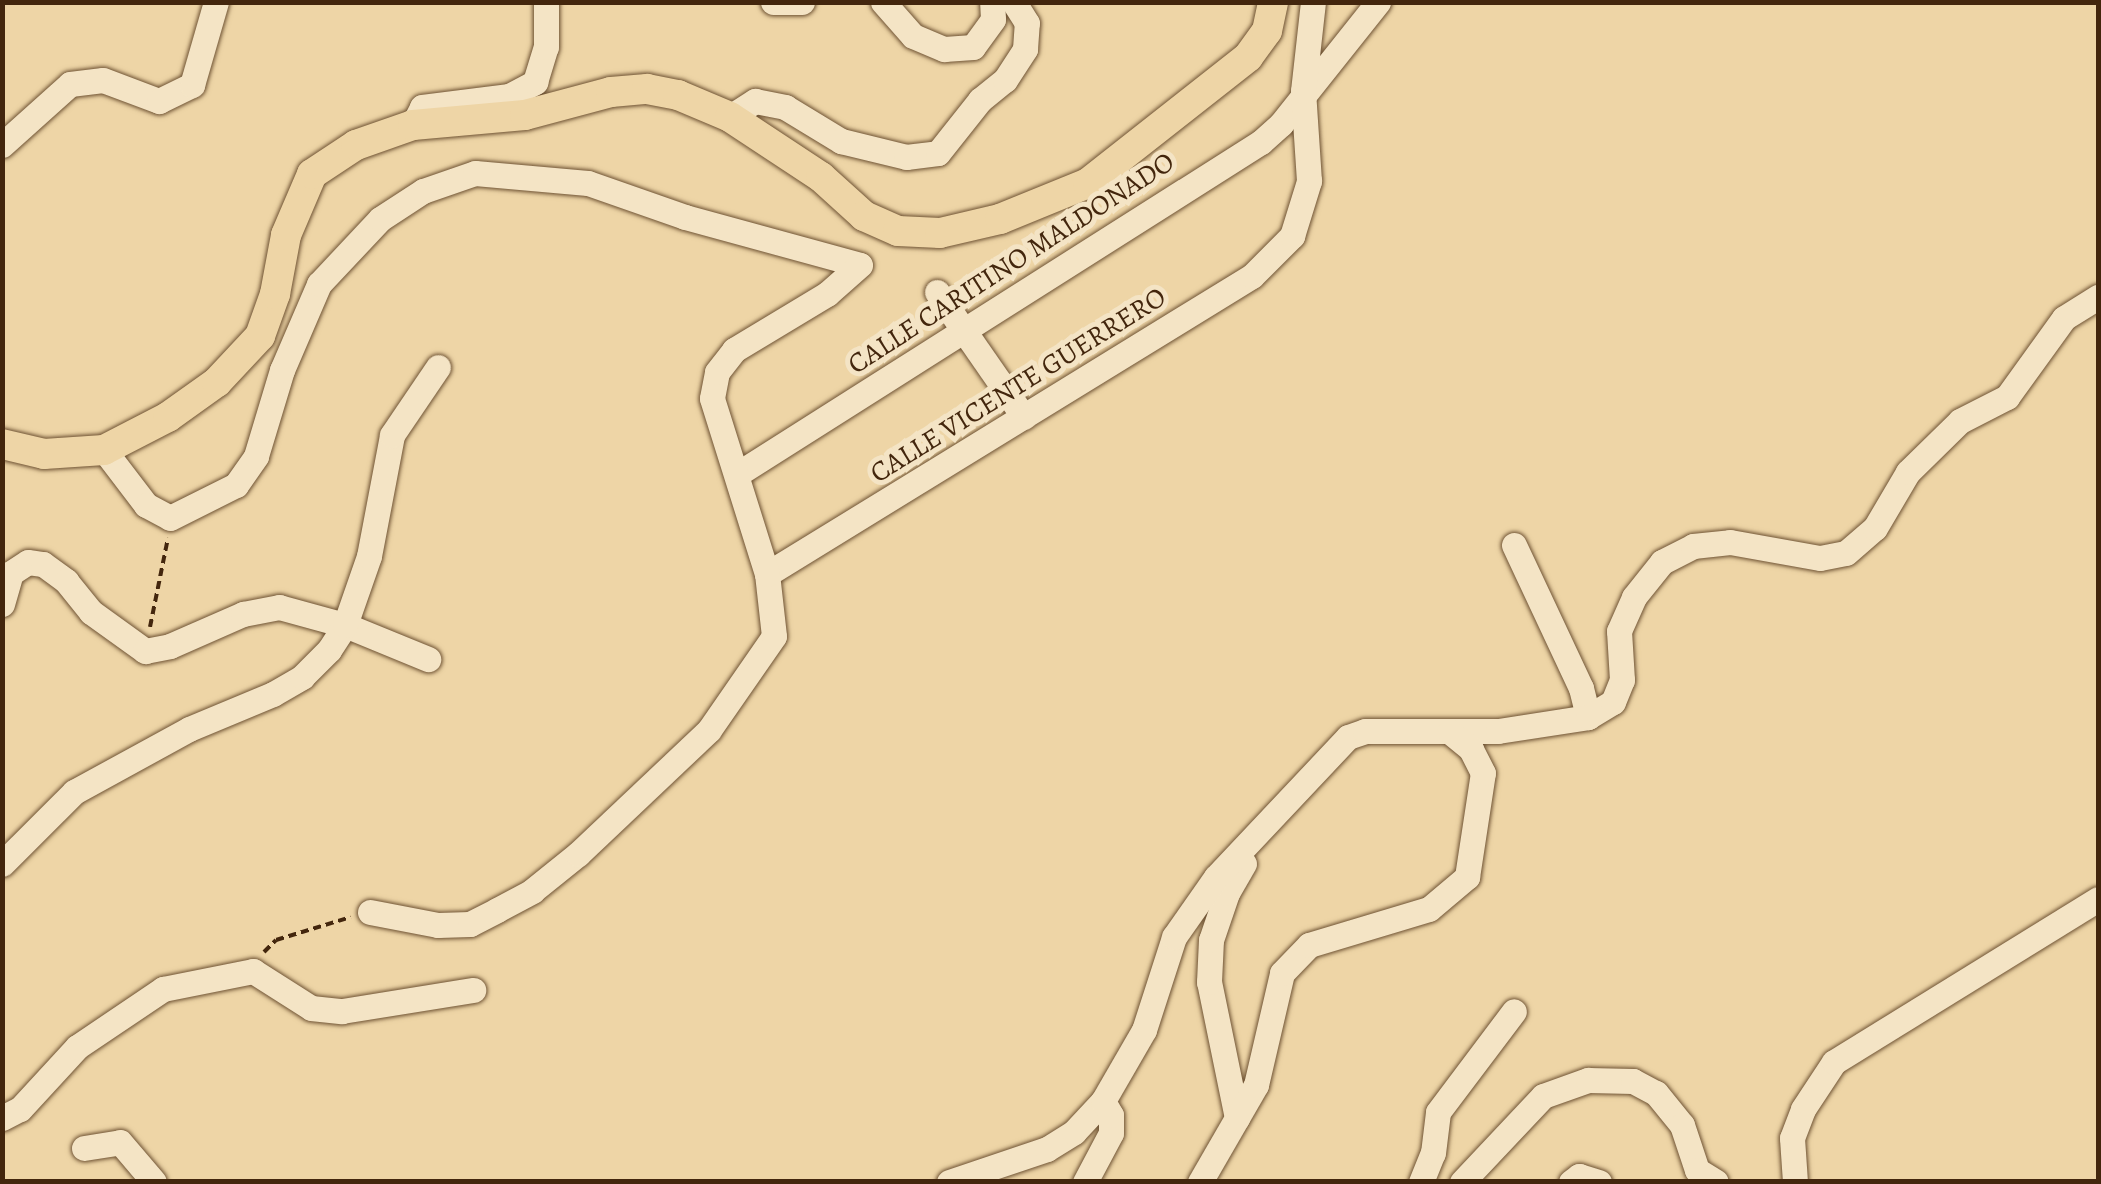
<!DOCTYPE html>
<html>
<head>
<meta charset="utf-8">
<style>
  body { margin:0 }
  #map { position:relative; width:2101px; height:1184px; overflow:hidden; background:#eed5a6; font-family:Alegreya,serif }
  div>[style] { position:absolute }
  .path>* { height:4px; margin-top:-2px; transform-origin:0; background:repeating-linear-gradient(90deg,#43260d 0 8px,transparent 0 13px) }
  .roads { filter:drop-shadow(0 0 2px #6e5233) drop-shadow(0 0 2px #6e5233) }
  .minor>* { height:25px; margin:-12.5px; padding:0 12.5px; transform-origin:12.5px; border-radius:12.5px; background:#f4e4c5 }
  .major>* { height:30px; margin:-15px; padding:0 15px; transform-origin:15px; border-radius:15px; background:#eed5a6 }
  span { translate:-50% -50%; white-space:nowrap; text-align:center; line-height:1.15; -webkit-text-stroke:10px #f4e4c5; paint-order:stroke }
  .street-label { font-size:28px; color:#43260d }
  .frame { position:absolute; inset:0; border:5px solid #43260d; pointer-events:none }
</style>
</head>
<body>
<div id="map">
  <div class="path">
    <div style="left:150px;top:627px;width:91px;rotate:-78.6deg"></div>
    <div style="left:264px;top:952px;width:17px;rotate:-45deg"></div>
    <div style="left:276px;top:940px;width:78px;rotate:-17deg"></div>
  </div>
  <div class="roads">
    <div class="minor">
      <div style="left:773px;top:2px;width:29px"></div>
      <div style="left:883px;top:2px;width:45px;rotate:48.6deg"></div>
      <div style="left:913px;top:36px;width:34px;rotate:23deg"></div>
      <div style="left:944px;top:49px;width:29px;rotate:-4deg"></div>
      <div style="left:973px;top:47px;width:34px;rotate:-54deg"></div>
      <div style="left:993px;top:19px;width:17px;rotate:-93deg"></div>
      <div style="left:730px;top:117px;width:30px;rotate:-33deg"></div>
      <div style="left:755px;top:101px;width:31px;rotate:11deg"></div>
      <div style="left:785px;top:107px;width:66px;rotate:31.3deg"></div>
      <div style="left:841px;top:141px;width:67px;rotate:13.8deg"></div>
      <div style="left:906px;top:157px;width:32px;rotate:-7deg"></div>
      <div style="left:938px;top:153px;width:68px;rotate:-51.6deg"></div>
      <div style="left:980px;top:100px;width:32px;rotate:-39deg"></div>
      <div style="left:1005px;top:80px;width:37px;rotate:-57deg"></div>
      <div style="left:1025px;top:49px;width:26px;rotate:-86deg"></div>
      <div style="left:1027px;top:23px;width:25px;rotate:-122deg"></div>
      <div style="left:413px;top:125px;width:20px;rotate:-63deg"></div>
      <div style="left:422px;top:107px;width:88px;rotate:-7.2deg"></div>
      <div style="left:509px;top:96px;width:30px;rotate:-28deg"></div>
      <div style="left:535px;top:82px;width:37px;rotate:-73deg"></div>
      <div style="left:546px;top:47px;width:45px;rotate:-90deg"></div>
      <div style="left:2px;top:145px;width:91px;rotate:-41.9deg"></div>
      <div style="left:70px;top:84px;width:33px;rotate:-7deg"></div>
      <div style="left:103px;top:80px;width:60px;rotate:20.6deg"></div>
      <div style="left:159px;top:101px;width:37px;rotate:-26deg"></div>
      <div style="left:192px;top:85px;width:86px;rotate:-73.9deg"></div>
      <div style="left:937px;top:292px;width:152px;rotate:55.2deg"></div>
      <div style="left:104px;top:450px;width:69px;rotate:52.6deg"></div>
      <div style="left:146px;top:505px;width:27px;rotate:28deg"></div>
      <div style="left:170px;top:518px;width:74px;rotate:-26.6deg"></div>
      <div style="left:236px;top:485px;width:35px;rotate:-55deg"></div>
      <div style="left:256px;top:456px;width:90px;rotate:-73.2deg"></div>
      <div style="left:282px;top:370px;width:94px;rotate:-66.7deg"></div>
      <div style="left:319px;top:284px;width:89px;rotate:-46.8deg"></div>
      <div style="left:380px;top:219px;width:51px;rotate:-33.1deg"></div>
      <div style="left:423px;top:191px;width:55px;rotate:-19.1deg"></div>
      <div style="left:475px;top:173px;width:113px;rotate:5.1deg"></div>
      <div style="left:588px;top:183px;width:103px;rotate:19.3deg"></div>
      <div style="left:685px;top:217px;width:181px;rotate:15.3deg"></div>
      <div style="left:739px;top:473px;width:618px;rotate:-32.38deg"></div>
      <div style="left:1261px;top:142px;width:27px;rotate:-42deg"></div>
      <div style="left:1281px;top:124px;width:156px;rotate:-51.5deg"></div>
      <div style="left:1514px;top:545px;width:158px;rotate:64.9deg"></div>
      <div style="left:1581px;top:688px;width:30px;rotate:76deg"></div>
      <div style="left:767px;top:574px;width:569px;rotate:-31.57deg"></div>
      <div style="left:1252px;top:276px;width:57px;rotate:-45deg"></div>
      <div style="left:1292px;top:236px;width:58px;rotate:-72.8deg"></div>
      <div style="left:1309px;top:181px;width:90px;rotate:-93.8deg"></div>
      <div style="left:1303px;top:91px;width:90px;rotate:-83.6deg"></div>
      <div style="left:2px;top:604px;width:32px;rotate:-74deg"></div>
      <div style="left:11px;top:573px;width:20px;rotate:-33deg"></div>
      <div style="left:28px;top:562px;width:15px;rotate:8deg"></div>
      <div style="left:43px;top:564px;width:29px;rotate:36deg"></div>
      <div style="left:66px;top:581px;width:40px;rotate:51deg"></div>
      <div style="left:91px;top:612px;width:67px;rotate:35.8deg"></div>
      <div style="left:145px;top:651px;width:25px;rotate:-11deg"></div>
      <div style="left:170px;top:646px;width:80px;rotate:-23.7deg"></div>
      <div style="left:243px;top:614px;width:37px;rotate:-11deg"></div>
      <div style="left:279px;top:607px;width:68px;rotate:15.3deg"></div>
      <div style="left:345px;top:625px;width:90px;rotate:22.3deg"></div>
      <div style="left:2px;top:864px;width:102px;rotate:-45deg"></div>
      <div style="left:74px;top:792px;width:131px;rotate:-28.7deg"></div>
      <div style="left:189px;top:729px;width:91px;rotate:-22.6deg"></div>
      <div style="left:273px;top:694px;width:34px;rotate:-30deg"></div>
      <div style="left:302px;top:677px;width:38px;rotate:-45deg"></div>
      <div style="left:329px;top:650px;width:30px;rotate:-57deg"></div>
      <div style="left:345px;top:625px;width:73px;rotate:-70.8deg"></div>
      <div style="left:369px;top:556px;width:123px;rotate:-79.2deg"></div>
      <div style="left:392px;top:435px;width:82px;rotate:-55.9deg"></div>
      <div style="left:370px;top:912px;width:69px;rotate:10.8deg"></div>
      <div style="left:438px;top:925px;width:32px;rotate:-2deg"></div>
      <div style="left:470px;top:924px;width:30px;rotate:-27deg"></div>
      <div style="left:497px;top:910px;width:40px;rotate:-28deg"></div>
      <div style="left:532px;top:891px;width:59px;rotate:-38.8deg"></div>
      <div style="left:578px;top:854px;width:180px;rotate:-43.4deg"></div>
      <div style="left:709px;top:730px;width:114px;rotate:-55.3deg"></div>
      <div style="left:774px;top:636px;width:62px;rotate:-96.4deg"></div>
      <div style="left:767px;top:574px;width:184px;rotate:-107.4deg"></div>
      <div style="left:712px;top:398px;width:26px;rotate:-79deg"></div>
      <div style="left:717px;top:372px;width:28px;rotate:-52deg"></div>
      <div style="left:734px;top:350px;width:109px;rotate:-31.1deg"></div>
      <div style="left:827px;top:294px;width:44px;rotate:-41.3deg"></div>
      <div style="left:2px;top:1118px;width:20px;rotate:-27deg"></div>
      <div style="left:20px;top:1109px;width:84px;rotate:-47.4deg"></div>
      <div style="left:77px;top:1047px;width:104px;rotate:-34deg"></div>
      <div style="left:163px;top:989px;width:92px;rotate:-11.3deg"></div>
      <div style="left:253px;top:971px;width:69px;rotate:32.5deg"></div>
      <div style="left:311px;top:1008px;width:31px;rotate:6deg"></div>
      <div style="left:342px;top:1011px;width:133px;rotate:-9.1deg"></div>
      <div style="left:1237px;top:1118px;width:139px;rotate:-101.6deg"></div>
      <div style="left:1209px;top:982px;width:42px;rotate:-87.3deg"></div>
      <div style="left:1211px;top:940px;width:50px;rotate:-71.2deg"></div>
      <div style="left:1227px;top:893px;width:34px;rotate:-60deg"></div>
      <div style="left:84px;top:1148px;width:36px;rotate:-9deg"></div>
      <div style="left:120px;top:1142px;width:52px;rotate:49.6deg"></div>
      <div style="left:949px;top:1182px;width:103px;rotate:-18.6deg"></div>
      <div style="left:1047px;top:1149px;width:32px;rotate:-32deg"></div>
      <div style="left:1074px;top:1132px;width:42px;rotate:-46.9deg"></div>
      <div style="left:1103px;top:1101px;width:82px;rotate:-60deg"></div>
      <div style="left:1144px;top:1030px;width:98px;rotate:-72.1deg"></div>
      <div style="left:1174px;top:937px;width:73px;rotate:-55deg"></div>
      <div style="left:1216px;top:877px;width:192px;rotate:-46.7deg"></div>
      <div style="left:1348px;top:737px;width:18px;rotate:-19deg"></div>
      <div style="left:1365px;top:731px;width:133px"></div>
      <div style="left:1498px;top:731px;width:91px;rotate:-8.8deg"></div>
      <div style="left:1588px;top:717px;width:29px;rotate:-31deg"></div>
      <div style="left:1613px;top:702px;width:24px;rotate:-68deg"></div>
      <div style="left:1622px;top:680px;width:49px;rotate:-93.5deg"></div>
      <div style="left:1619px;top:631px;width:37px;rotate:-66deg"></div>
      <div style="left:1634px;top:597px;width:45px;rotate:-51.3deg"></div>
      <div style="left:1662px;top:562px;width:35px;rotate:-27deg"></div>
      <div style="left:1693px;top:546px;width:37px;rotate:-6deg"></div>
      <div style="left:1730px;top:542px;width:91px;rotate:10.1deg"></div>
      <div style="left:1820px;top:558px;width:26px;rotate:-11deg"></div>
      <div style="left:1846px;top:553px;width:38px;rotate:-41deg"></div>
      <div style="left:1875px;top:528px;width:65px;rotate:-59.5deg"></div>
      <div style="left:1908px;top:472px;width:73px;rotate:-44.4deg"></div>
      <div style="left:1960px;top:421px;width:53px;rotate:-27.1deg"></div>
      <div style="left:2007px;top:397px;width:97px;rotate:-54.2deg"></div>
      <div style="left:2064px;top:318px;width:40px;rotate:-32deg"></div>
      <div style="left:1085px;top:1182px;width:55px;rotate:-62deg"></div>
      <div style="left:1111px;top:1133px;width:18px;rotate:-90deg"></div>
      <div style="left:1111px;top:1115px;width:16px;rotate:-120deg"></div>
      <div style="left:1200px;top:1182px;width:112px;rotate:-60deg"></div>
      <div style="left:1256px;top:1085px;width:115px;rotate:-76.9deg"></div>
      <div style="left:1282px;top:973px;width:39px;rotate:-46deg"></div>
      <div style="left:1309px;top:945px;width:125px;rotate:-16.7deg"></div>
      <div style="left:1429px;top:909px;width:50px;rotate:-40.1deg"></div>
      <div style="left:1467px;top:877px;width:105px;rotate:-81.3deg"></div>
      <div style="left:1483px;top:773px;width:27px;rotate:-117deg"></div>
      <div style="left:1471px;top:749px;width:28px;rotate:-141deg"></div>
      <div style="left:1421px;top:1182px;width:31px;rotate:-68deg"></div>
      <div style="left:1433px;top:1153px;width:41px;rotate:-83deg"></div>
      <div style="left:1438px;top:1112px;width:126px;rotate:-53deg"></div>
      <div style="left:1462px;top:1182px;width:118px;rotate:-46.7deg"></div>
      <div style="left:1543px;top:1096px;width:48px;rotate:-19.6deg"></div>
      <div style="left:1588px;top:1080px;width:45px;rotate:1.3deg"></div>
      <div style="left:1633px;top:1081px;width:26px;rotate:28deg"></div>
      <div style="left:1656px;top:1093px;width:41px;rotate:50.9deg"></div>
      <div style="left:1682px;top:1125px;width:47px;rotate:71.6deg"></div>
      <div style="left:1697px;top:1170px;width:22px;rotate:32deg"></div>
      <div style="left:1571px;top:1182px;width:10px;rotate:-37deg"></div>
      <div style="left:1579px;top:1176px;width:21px;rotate:17deg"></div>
      <div style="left:1795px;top:1182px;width:44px;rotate:-93.9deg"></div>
      <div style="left:1792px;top:1138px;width:31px;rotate:-69deg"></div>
      <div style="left:1803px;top:1109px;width:56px;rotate:-56.6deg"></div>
      <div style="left:1834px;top:1062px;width:310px;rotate:-31.7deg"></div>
    </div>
    <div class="major">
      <div style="left:2px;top:444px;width:43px;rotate:13.4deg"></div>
      <div style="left:44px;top:454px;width:60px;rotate:-3.8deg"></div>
      <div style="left:104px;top:450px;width:72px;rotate:-27.3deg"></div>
      <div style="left:168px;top:417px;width:60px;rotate:-35.5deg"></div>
      <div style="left:217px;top:382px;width:63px;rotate:-46.9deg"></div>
      <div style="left:260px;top:336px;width:45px;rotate:-70.3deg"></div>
      <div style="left:275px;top:294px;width:60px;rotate:-79.4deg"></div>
      <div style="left:286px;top:235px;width:66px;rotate:-66.9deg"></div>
      <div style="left:312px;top:174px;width:53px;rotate:-33.4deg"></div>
      <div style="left:356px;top:145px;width:60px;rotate:-19.3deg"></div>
      <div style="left:413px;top:125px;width:112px;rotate:-5.1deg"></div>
      <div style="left:525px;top:115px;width:89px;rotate:-15deg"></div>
      <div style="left:611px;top:92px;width:36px;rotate:-5deg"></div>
      <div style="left:647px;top:89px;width:32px;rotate:11deg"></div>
      <div style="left:678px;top:95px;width:56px;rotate:22.9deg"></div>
      <div style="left:730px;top:117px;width:109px;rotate:33.4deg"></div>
      <div style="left:821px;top:177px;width:58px;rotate:42.2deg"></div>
      <div style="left:864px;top:216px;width:37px;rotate:24deg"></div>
      <div style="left:898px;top:231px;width:42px;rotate:2.7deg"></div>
      <div style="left:940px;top:233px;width:62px;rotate:-13.1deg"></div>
      <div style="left:1000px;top:219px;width:95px;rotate:-22.2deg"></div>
      <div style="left:1088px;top:183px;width:204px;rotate:-38.2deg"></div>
      <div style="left:1248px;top:57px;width:32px;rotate:-54deg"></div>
      <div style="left:1267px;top:31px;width:30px;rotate:-78deg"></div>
    </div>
  </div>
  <div class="street-label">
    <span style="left:1011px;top:263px;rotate:-33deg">CALLE CARITINO MALDONADO</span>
    <span style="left:1018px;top:385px;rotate:-32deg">CALLE VICENTE GUERRERO</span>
  </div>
  <div class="frame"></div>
</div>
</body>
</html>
